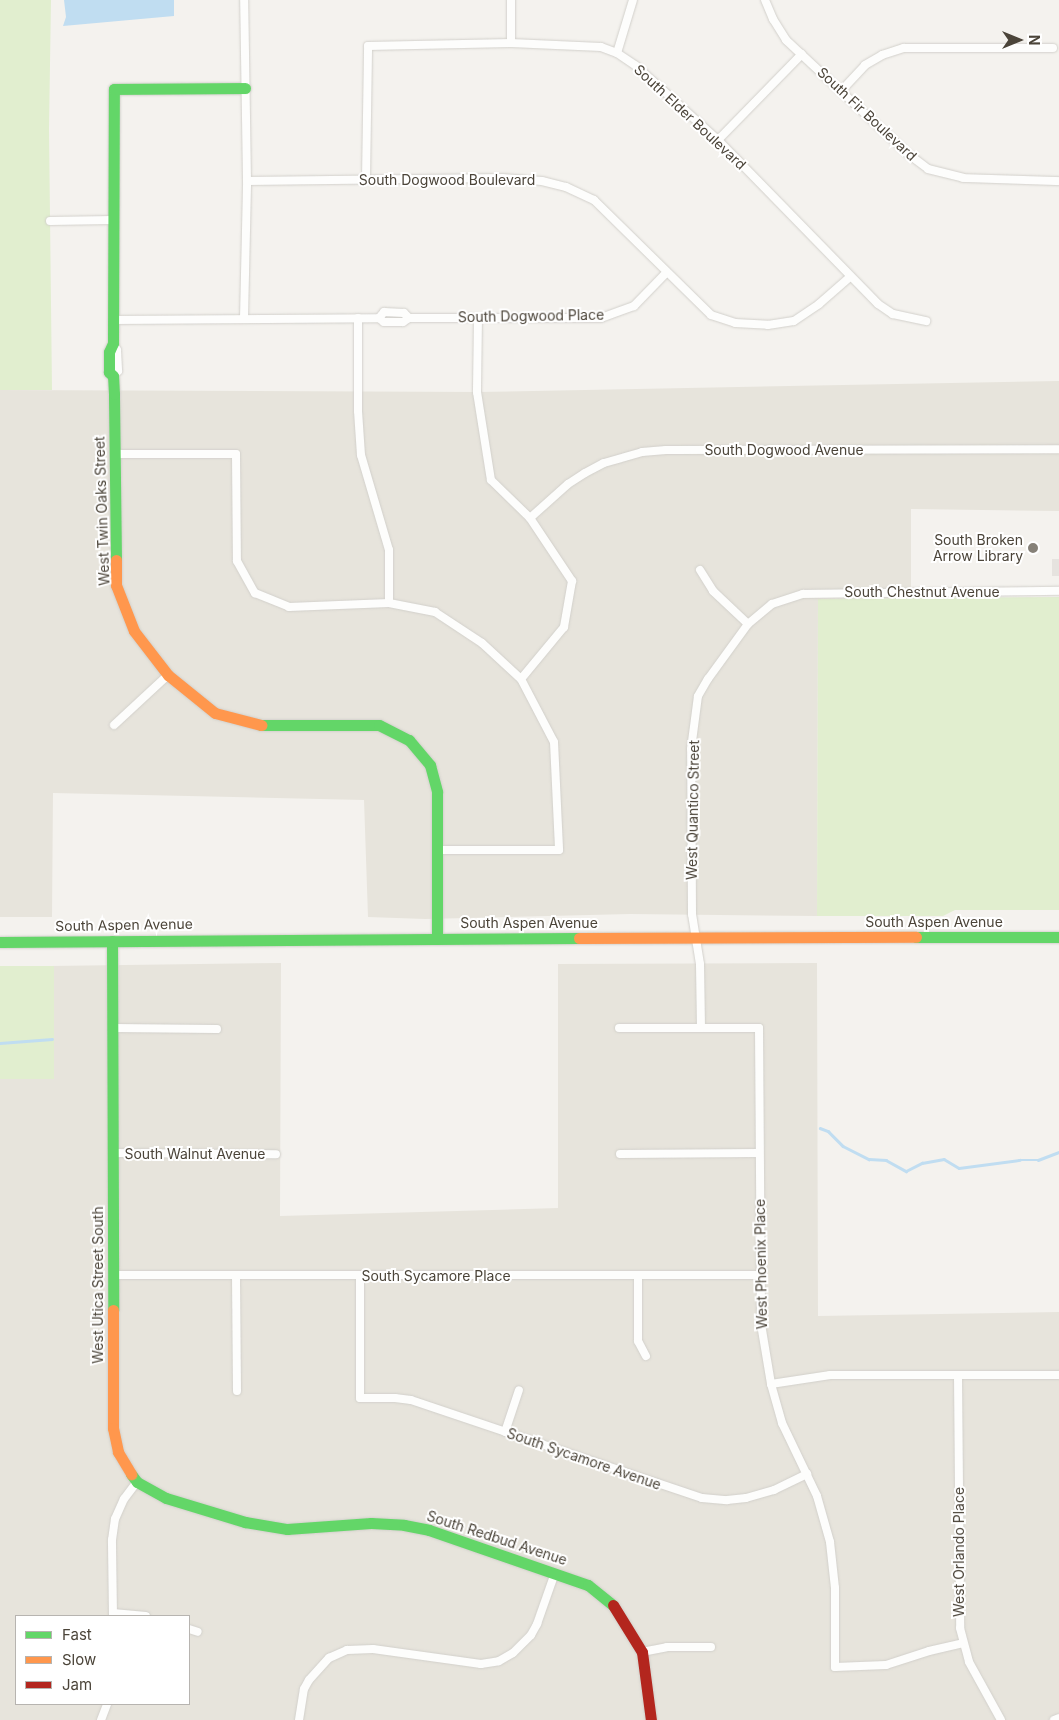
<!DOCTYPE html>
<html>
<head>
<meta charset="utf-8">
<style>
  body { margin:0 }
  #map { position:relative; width:1059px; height:1720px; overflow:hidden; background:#f4f2ee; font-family:Inter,sans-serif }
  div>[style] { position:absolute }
  .residential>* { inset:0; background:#e7e4dc }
  .green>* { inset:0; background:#e1eecf; transform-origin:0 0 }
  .parking>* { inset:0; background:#e6e3df; transform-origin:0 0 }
  .water>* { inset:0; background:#c0ddf1 }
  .stream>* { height:2.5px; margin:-1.25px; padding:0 1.25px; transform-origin:1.25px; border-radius:1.25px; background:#c0ddf1 }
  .roads { filter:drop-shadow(0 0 1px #d2d0cb) drop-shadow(0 0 1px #d2d0cb) }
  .street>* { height:8px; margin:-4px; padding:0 4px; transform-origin:4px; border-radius:4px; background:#fdfdfc }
  .fast>* { height:11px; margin:-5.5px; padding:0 5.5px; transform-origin:5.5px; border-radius:5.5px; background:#63d668 }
  .slow>* { height:11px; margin:-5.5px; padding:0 5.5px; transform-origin:5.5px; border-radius:5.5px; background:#ff974d }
  .jam>* { height:11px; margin:-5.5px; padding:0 5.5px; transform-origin:5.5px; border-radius:5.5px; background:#b3261e }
  .dots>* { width:14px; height:14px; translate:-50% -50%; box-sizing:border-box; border:2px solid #fff; border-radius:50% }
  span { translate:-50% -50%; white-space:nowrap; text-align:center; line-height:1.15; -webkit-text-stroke:4px #fff; paint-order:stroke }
  .street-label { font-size:14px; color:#4b4439 }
  .poi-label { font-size:14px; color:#4b4439 }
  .right { translate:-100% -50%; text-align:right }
  .legend { position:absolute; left:15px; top:1615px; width:175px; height:90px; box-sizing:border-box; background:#fff; border:1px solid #b7b4b0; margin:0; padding:6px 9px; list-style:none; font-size:15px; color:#4b4439 }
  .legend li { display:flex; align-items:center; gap:10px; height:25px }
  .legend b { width:25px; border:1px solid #b7b4b0 }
  .north { position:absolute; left:994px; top:15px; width:50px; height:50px; -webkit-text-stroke:4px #fff; paint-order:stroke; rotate:90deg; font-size:14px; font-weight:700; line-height:20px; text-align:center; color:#4b4439 }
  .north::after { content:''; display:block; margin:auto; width:18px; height:22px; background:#4b4439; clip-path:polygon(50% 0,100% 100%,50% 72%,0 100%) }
</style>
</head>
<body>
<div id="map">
  <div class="residential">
    <div style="clip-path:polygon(1059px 381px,1059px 511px,911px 509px,911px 598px,818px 599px,817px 916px,630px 914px,425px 919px,368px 917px,364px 800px,53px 793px,52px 917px,0 917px,0 390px,477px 392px)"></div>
    <div style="clip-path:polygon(evenodd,281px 963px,280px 1216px,558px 1208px,558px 964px,817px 963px,818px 1316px,1059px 1312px,1059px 1720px,0 1720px,0 1079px,50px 1078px,50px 966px,281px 963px,16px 1616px,189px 1616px,189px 1704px,16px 1704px,16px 1616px)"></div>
  </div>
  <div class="green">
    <div style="clip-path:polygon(0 0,51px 0,49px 129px,52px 390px,0 390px)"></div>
    <div style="clip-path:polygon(1059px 597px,1059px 910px,955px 910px,943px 916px,817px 916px,818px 599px)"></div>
    <div style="left:0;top:966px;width:54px;height:113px"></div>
  </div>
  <div class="parking">
    <div style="left:1052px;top:559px;width:7px;height:17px"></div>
  </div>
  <div class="water">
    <div style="clip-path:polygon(64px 0,174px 0,174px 16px,63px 26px,66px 17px)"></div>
  </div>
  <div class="stream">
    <div style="left:0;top:1043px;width:52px;rotate:-4.4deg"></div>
    <div style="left:820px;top:1128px;width:9px;rotate:21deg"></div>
    <div style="left:828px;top:1131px;width:21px;rotate:45deg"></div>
    <div style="left:843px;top:1146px;width:29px;rotate:27deg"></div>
    <div style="left:869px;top:1159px;width:17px;rotate:3deg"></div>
    <div style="left:886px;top:1160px;width:23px;rotate:29deg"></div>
    <div style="left:906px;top:1171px;width:18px;rotate:-27deg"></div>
    <div style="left:922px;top:1163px;width:22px;rotate:-10deg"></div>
    <div style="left:944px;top:1159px;width:17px;rotate:31deg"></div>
    <div style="left:959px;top:1168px;width:61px;rotate:-7.6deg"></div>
    <div style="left:1019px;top:1160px;width:19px"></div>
    <div style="left:1038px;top:1160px;width:22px;rotate:-21deg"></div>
  </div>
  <div class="roads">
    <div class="street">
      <div style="left:511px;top:0;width:43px;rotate:90deg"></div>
      <div style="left:765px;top:0;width:21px;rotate:67deg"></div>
      <div style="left:773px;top:19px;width:25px;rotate:58deg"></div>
      <div style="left:786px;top:40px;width:166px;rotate:43deg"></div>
      <div style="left:907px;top:153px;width:26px;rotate:37deg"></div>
      <div style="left:928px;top:169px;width:36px;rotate:14deg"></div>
      <div style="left:963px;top:178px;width:96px;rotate:1.8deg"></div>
      <div style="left:617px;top:53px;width:55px;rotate:-73.2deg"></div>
      <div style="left:841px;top:91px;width:35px;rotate:-47deg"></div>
      <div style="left:865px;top:65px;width:20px;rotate:-30deg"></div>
      <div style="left:882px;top:55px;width:23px;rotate:-18deg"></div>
      <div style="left:904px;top:48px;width:149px"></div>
      <div style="left:718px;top:140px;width:120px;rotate:-45.7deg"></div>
      <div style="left:366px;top:179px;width:133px;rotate:-89.1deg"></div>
      <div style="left:368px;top:46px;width:143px;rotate:-1.2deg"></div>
      <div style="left:511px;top:43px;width:90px;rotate:2.5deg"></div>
      <div style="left:601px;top:47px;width:17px;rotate:21deg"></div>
      <div style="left:617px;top:53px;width:23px;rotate:34deg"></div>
      <div style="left:636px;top:66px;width:110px;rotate:42.1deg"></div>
      <div style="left:718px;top:140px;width:229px;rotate:45.7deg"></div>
      <div style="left:878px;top:304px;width:18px;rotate:34deg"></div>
      <div style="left:893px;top:314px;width:34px;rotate:12deg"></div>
      <div style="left:247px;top:181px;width:255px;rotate:-0.7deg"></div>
      <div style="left:502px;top:178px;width:40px;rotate:4.3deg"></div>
      <div style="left:542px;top:181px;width:25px;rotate:14deg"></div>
      <div style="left:566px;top:187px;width:31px;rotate:25deg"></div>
      <div style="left:594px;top:200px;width:164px;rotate:44.5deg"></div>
      <div style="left:711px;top:315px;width:25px;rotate:18deg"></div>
      <div style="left:735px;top:323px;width:33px;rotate:3deg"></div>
      <div style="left:768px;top:325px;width:26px;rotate:-9deg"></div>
      <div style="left:794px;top:321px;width:30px;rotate:-34deg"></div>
      <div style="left:819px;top:304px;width:41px;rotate:-41.1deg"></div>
      <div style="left:50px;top:221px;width:62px;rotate:-0.9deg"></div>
      <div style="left:244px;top:318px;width:137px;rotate:-88.7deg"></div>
      <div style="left:247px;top:181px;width:181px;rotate:-90.9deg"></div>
      <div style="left:358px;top:318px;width:93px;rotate:90deg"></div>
      <div style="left:358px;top:411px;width:44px;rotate:86.1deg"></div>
      <div style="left:361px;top:455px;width:99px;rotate:73.6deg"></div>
      <div style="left:389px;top:550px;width:53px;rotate:90deg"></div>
      <div style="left:379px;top:318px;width:8px;rotate:-50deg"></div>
      <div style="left:384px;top:312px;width:20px;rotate:3deg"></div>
      <div style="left:404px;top:313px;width:7px;rotate:45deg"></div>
      <div style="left:478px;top:318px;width:74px;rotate:90.8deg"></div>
      <div style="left:477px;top:392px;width:89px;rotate:81deg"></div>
      <div style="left:491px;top:480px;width:54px;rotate:44.3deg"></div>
      <div style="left:530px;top:518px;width:76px;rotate:56.3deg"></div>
      <div style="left:572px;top:581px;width:47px;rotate:99.9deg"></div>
      <div style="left:564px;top:627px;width:67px;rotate:129.6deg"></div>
      <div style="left:113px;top:320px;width:266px;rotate:-0.4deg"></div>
      <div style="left:379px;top:318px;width:6px;rotate:39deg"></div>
      <div style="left:384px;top:322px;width:19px"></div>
      <div style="left:403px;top:322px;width:7px;rotate:-34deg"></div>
      <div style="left:409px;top:318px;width:192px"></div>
      <div style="left:601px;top:318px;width:35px;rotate:-20deg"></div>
      <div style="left:634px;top:306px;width:47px;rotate:-45.9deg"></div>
      <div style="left:113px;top:343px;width:8px;rotate:60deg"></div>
      <div style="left:117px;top:350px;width:21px;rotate:87deg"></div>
      <div style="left:118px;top:371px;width:7px;rotate:135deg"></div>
      <div style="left:115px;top:454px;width:121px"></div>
      <div style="left:236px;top:454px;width:107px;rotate:89.5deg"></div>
      <div style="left:237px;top:561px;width:37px;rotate:61deg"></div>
      <div style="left:255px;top:593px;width:37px;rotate:22deg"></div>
      <div style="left:289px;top:607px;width:100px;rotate:-2.3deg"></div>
      <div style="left:389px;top:603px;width:47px;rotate:11.1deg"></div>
      <div style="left:435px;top:612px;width:56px;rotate:33.4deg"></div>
      <div style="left:482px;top:643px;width:53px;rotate:42.7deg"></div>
      <div style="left:521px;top:679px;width:71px;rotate:62.4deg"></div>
      <div style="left:554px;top:742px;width:108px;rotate:87.3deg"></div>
      <div style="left:559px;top:850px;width:122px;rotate:180deg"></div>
      <div style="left:530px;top:518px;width:51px;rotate:-41.8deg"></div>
      <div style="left:568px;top:484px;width:20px;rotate:-33deg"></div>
      <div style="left:585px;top:473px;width:21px;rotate:-28deg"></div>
      <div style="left:604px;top:463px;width:40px;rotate:-16deg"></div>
      <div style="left:642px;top:452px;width:24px;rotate:-5deg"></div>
      <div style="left:666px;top:450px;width:393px;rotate:-0.1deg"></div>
      <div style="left:700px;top:570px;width:25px;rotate:58deg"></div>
      <div style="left:713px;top:591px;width:48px;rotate:43.3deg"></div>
      <div style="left:114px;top:725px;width:74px;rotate:-42.8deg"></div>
      <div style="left:113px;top:1028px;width:104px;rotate:0.6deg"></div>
      <div style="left:619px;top:1028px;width:140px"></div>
      <div style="left:759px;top:1028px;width:296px;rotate:89.6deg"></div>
      <div style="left:761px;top:1324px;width:61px;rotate:80.5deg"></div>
      <div style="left:771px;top:1384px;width:41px;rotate:74.2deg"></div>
      <div style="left:782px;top:1423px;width:81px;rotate:64.4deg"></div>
      <div style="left:817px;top:1496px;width:48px;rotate:74.2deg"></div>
      <div style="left:830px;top:1542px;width:46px;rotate:83.8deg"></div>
      <div style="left:835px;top:1588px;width:79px;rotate:90deg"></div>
      <div style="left:835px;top:1667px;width:51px;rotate:-2.2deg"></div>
      <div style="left:886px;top:1665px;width:45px;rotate:-18deg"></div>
      <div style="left:929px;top:1651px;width:35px;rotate:-13deg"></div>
      <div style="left:701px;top:1028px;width:64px;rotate:-90.9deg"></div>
      <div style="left:700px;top:964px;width:51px;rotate:-99.1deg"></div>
      <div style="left:692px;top:914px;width:165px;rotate:-90.3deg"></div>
      <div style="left:691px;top:749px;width:53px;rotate:-82.5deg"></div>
      <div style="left:698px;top:696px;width:20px;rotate:-60deg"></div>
      <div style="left:708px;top:679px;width:68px;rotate:-54deg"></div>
      <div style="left:748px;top:624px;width:31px;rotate:-40deg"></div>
      <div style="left:772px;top:604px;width:33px;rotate:-18deg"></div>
      <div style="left:803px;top:594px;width:256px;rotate:-0.7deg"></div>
      <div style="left:113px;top:1153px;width:163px;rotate:0.4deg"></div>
      <div style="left:620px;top:1154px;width:139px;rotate:-0.4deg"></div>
      <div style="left:113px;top:1275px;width:646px"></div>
      <div style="left:360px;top:1275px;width:123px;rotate:90deg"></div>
      <div style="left:360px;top:1398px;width:35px"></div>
      <div style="left:395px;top:1398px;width:16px;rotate:7deg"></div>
      <div style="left:411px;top:1400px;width:307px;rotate:18.6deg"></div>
      <div style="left:702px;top:1498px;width:25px;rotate:5deg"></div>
      <div style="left:727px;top:1500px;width:19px;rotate:-6deg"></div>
      <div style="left:746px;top:1498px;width:29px;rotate:-16deg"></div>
      <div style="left:774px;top:1490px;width:37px;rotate:-26deg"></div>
      <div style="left:638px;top:1275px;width:66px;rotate:90deg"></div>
      <div style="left:638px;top:1341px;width:17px;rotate:62deg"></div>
      <div style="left:236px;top:1276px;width:115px;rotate:89.5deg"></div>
      <div style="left:958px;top:1375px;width:253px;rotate:89.5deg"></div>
      <div style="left:960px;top:1628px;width:35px;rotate:75deg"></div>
      <div style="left:969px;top:1662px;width:66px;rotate:61.1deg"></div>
      <div style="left:771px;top:1384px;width:60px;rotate:-8.7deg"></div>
      <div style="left:830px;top:1375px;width:229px"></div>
      <div style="left:505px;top:1432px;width:44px;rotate:-71.6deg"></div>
      <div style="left:113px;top:1613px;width:33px;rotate:5deg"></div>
      <div style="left:113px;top:1616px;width:76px;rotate:-90.8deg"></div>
      <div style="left:112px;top:1540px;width:21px;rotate:-82deg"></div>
      <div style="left:115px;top:1519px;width:22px;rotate:-66deg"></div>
      <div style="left:124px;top:1499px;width:21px;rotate:-53deg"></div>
      <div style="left:189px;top:1629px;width:9px;rotate:18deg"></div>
      <div style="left:642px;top:1652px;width:25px;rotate:-11deg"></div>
      <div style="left:667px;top:1647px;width:44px"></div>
      <div style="left:101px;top:1720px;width:17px;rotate:-69deg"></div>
      <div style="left:299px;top:1720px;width:31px;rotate:-81deg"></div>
      <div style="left:304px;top:1689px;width:10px;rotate:-61deg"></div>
      <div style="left:309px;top:1680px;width:30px;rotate:-48deg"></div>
      <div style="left:329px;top:1658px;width:20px;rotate:-24deg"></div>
      <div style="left:347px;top:1650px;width:26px;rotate:-2deg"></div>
      <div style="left:373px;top:1649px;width:109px;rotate:7.9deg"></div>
      <div style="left:481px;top:1664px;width:18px;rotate:-9deg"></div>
      <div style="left:499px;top:1661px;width:16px;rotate:-30deg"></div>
      <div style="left:513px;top:1653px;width:25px;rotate:-45deg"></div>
      <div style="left:531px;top:1635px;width:13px;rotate:-61deg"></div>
      <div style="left:537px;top:1624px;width:54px;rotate:-70.6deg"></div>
      <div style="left:1054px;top:1720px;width:5px;rotate:-22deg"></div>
    </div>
    <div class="fast">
      <div style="left:116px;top:560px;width:166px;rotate:-90.7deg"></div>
      <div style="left:114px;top:394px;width:18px;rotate:-93deg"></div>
      <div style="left:113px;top:376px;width:6px;rotate:-135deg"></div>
      <div style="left:109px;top:372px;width:20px;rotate:-90deg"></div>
      <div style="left:109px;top:352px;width:10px;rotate:-66deg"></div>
      <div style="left:113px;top:343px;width:254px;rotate:-89.8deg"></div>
      <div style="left:114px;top:89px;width:131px;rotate:-0.4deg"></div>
      <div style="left:261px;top:725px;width:118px"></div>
      <div style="left:379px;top:725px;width:34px;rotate:27deg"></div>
      <div style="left:409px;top:740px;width:33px;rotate:50deg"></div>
      <div style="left:430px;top:765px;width:28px;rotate:75deg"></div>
      <div style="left:437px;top:792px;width:146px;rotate:90deg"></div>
      <div style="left:916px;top:937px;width:143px"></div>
      <div style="left:112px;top:941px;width:369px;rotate:89.8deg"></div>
      <div style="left:0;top:942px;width:579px;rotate:-0.4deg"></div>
      <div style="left:131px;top:1474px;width:10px;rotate:53deg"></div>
      <div style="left:137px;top:1482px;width:33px;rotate:29deg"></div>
      <div style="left:166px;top:1498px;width:83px;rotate:16.9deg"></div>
      <div style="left:245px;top:1522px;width:43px;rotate:9.5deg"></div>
      <div style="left:287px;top:1529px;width:84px;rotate:-4.1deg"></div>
      <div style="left:371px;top:1523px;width:33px;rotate:3deg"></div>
      <div style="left:404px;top:1525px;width:25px;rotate:11deg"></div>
      <div style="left:429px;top:1530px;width:168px;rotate:19.1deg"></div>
      <div style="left:588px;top:1585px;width:32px;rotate:39deg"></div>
    </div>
    <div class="slow">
      <div style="left:116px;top:560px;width:25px;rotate:90deg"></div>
      <div style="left:116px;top:585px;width:49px;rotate:68.6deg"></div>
      <div style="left:134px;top:631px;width:56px;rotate:52.3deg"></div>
      <div style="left:168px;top:675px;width:60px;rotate:39deg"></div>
      <div style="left:215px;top:713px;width:48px;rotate:14.6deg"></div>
      <div style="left:579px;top:938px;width:337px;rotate:-0.2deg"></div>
      <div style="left:113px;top:1310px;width:118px;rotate:90deg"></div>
      <div style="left:113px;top:1428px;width:25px;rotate:78deg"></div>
      <div style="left:118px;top:1452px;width:26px;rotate:59deg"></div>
    </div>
    <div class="jam">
      <div style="left:613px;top:1605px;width:55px;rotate:58.3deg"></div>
      <div style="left:642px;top:1652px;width:69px;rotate:82.5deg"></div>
    </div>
  </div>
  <div class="dots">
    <div style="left:1033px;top:548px;background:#868178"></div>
  </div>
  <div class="street-label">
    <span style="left:867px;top:114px;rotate:43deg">South Fir Boulevard</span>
    <span style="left:690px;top:117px;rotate:43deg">South Elder Boulevard</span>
    <span style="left:447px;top:180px">South Dogwood Boulevard</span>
    <span style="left:531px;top:316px;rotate:-1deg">South Dogwood Place</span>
    <span style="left:784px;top:450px">South Dogwood Avenue</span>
    <span style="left:102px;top:511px;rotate:-92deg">West Twin Oaks Street</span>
    <span style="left:922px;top:592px">South Chestnut Avenue</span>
    <span style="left:693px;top:810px;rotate:-89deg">West Quantico Street</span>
    <span style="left:934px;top:922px">South Aspen Avenue</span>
    <span style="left:529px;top:923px">South Aspen Avenue</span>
    <span style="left:124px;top:925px;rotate:-1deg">South Aspen Avenue</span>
    <span style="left:195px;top:1154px">South Walnut Avenue</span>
    <span style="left:761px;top:1264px;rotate:-91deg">West Phoenix Place</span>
    <span style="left:436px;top:1276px">South Sycamore Place</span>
    <span style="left:98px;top:1285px;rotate:-90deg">West Utica Street South</span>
    <span style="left:584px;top:1459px;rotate:19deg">South Sycamore Avenue</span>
    <span style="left:497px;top:1538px;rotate:18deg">South Redbud Avenue</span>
    <span style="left:959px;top:1552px;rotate:-90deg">West Orlando Place</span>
  </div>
  <div class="poi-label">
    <span class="right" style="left:1023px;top:548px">South Broken<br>Arrow Library</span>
  </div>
  <ul class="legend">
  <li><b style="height:6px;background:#63d668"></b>Fast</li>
  <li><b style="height:6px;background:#ff974d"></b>Slow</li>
  <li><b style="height:6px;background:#b3261e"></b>Jam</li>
  </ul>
  <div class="north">N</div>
</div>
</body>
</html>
